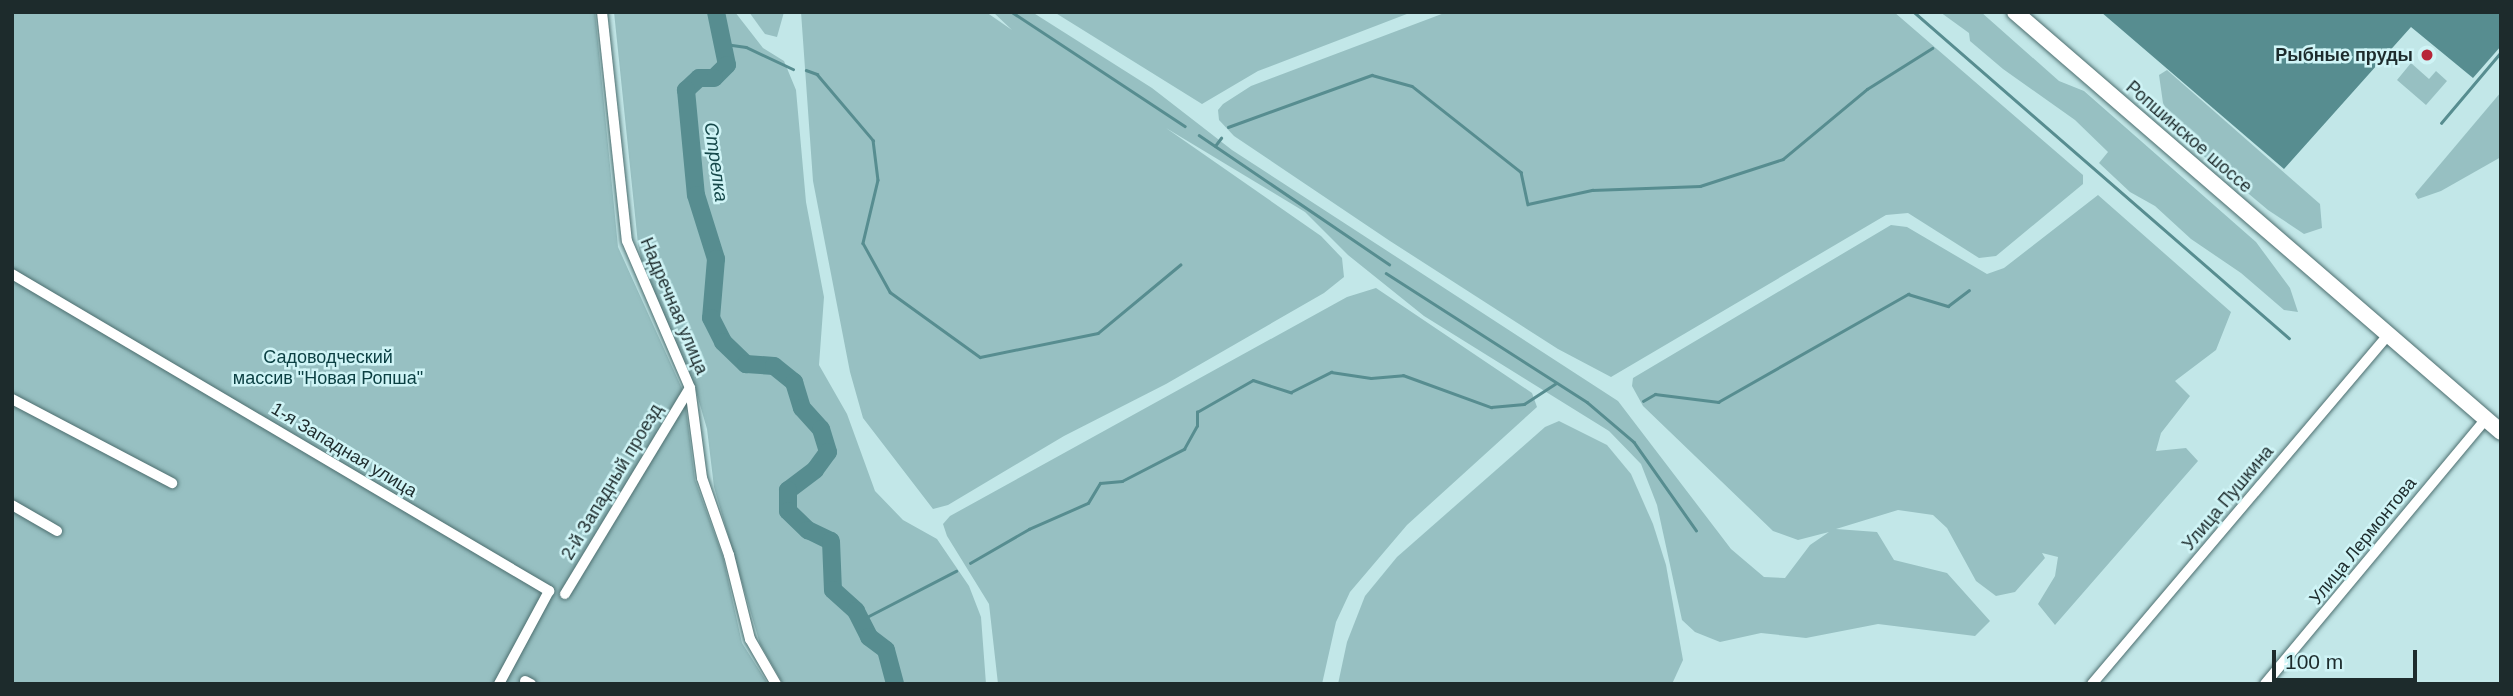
<!DOCTYPE html>
<html>
<head>
<meta charset="utf-8">
<style>
  body { margin:0 }
  #map { position:relative; width:2513px; height:696px; overflow:hidden; background:#c2e7e8; font-family:Arial,sans-serif }
  div>[style] { position:absolute }
  .green>* { inset:0; background:#97c0c2 }
  .water>* { inset:0; background:#578d90 }
  .stream>* { height:2.5px; margin:-1.25px; padding:0 1.25px; transform-origin:1.25px; border-radius:1.25px; background:#578d90 }
  .river>* { height:18px; margin:-9px; padding:0 9px; transform-origin:9px; border-radius:9px; background:#578d90 }
  .roads { filter:drop-shadow(0 0 2px #4d6e6f) drop-shadow(0 0 2px #4d6e6f) }
  .street>* { height:10px; margin:-5px; padding:0 5px; transform-origin:5px; border-radius:5px; background:#fff }
  .secondary>* { height:16px; margin:-8px; padding:0 8px; transform-origin:8px; border-radius:8px; background:#fff }
  .dots>* { width:19px; height:19px; translate:-50% -50%; box-sizing:border-box; border:4px solid #cff4f6; border-radius:50% }
  span { translate:-50% -50%; white-space:nowrap; text-align:center; line-height:1.15; -webkit-text-stroke:5px #cff4f6; paint-order:stroke }
  .poi-label { font-size:18px; color:#1d2b2c; font-weight:700 }
  .right { translate:-100% -50%; text-align:right }
  .street-label { font-size:18px; color:#1d2b2c }
  .park-label { font-size:18px; color:#0a3f42 }
  .water-label { font-size:19px; color:#15484a; font-style:italic }
  .frame { position:absolute; inset:0; border:14px solid #1d2b2c; pointer-events:none }
  .scale { position:absolute; left:2272px; top:650px; width:145px; height:32px; box-sizing:border-box; border:4px solid #1d2b2c; border-top:0; padding-left:9px; font-size:21px; line-height:24px; white-space:nowrap; color:#1d2b2c; -webkit-text-stroke:5px #cff4f6; paint-order:stroke }
</style>
</head>
<body>
<div id="map">
  <div class="green">
    <div style="clip-path:polygon(12px 12px,595px 12px,618px 247px,684px 393px,695px 480px,723px 557px,742px 643px,768px 684px,12px 684px)"></div>
    <div style="clip-path:polygon(614px 12px,735px 12px,763px 48px,784px 61px,796px 90px,806px 202px,824px 297px,819px 365px,847px 414px,875px 491px,903px 520px,937px 539px,969px 586px,981px 617px,986px 684px,783px 684px,760px 644px,714px 487px,707px 429px,696px 391px,644px 272px,638px 244px)"></div>
    <div style="clip-path:polygon(749px 12px,784px 12px,777px 37px,765px 34px)"></div>
    <div style="clip-path:polygon(801px 12px,986px 12px,1012px 30px,993px 12px,1032px 12px,1152px 88px,1232px 150px,1618px 401px,1731px 549px,1764px 577px,1785px 578px,1810px 545px,1829px 532px,1798px 540px,1773px 531px,1643px 406px,1632px 386px,1633px 378px,1891px 225px,1907px 227px,1987px 274px,2004px 268px,2098px 195px,2231px 312px,2216px 350px,2175px 381px,2190px 396px,2161px 433px,2156px 451px,2186px 448px,2198px 461px,2055px 625px,2038px 604px,2055px 576px,2058px 557px,2042px 553px,2045px 558px,2015px 592px,1996px 596px,1976px 581px,1947px 528px,1933px 515px,1898px 510px,1836px 529px,1877px 532px,1894px 560px,1947px 573px,1990px 621px,1975px 636px,1878px 624px,1806px 638px,1761px 633px,1720px 642px,1695px 632px,1682px 620px,1657px 505px,1641px 464px,1609px 431px,1424px 316px,1348px 255px,1305px 212px,1166px 128px,1321px 236px,1342px 258px,1344px 277px,1324px 293px,1166px 384px,1064px 436px,948px 505px,933px 509px,863px 418px,850px 372px,813px 181px)"></div>
    <div style="clip-path:polygon(1054px 12px,1412px 12px,1258px 71px,1202px 104px)"></div>
    <div style="clip-path:polygon(1447px 12px,1894px 12px,2083px 175px,2083px 184px,1996px 256px,1979px 258px,1908px 213px,1886px 215px,1611px 377px,1558px 349px,1390px 241px,1234px 136px,1219px 120px,1218px 110px,1223px 104px,1251px 86px)"></div>
    <div style="clip-path:polygon(1940px 12px,1981px 12px,2059px 81px,2084px 91px,2256px 242px,2290px 288px,2298px 312px,2284px 310px,2241px 273px,2191px 239px,2155px 206px,2130px 192px,2099px 163px,2108px 152px,2075px 120px,2003px 69px,1970px 41px,1969px 33px)"></div>
    <div style="clip-path:polygon(2411px 63px,2429px 79px,2436px 71px,2447px 81px,2426px 105px,2397px 80px)"></div>
    <div style="clip-path:polygon(2167px 70px,2320px 204px,2322px 228px,2304px 234px,2268px 210px,2181px 137px,2163px 103px,2159px 75px)"></div>
    <div style="clip-path:polygon(2501px 92px,2501px 157px,2441px 191px,2418px 199px,2415px 194px)"></div>
    <div style="clip-path:polygon(1376px 288px,1532px 393px,1537px 407px,1407px 525px,1350px 592px,1336px 622px,1322px 684px,998px 684px,989px 604px,947px 536px,943px 524px,950px 516px,1347px 297px)"></div>
    <div style="clip-path:polygon(1559px 421px,1607px 445px,1631px 474px,1653px 524px,1666px 565px,1683px 660px,1672px 684px,1338px 684px,1347px 642px,1365px 596px,1397px 557px,1545px 427px)"></div>
  </div>
  <div class="water">
    <div style="clip-path:polygon(2101px 12px,2501px 12px,2501px 46px,2473px 78px,2411px 27px,2284px 169px)"></div>
  </div>
  <div class="stream">
    <div style="left:1012px;top:12px;width:207px;rotate:33.4deg"></div>
    <div style="left:1914px;top:12px;width:497px;rotate:41deg"></div>
    <div style="left:725px;top:44px;width:21px;rotate:8deg"></div>
    <div style="left:746px;top:47px;width:52px;rotate:25.1deg"></div>
    <div style="left:806px;top:70px;width:12px;rotate:20deg"></div>
    <div style="left:817px;top:74px;width:87px;rotate:49.7deg"></div>
    <div style="left:873px;top:140px;width:40px;rotate:82.9deg"></div>
    <div style="left:878px;top:180px;width:65px;rotate:103.4deg"></div>
    <div style="left:863px;top:243px;width:56px;rotate:61.1deg"></div>
    <div style="left:890px;top:292px;width:111px;rotate:35.8deg"></div>
    <div style="left:980px;top:357px;width:120px;rotate:-11.5deg"></div>
    <div style="left:1098px;top:333px;width:107px;rotate:-39.7deg"></div>
    <div style="left:2441px;top:123px;width:93px;rotate:-49.8deg"></div>
    <div style="left:1228px;top:127px;width:153px;rotate:-19.9deg"></div>
    <div style="left:1372px;top:75px;width:41px;rotate:15.4deg"></div>
    <div style="left:1412px;top:86px;width:139px;rotate:38.3deg"></div>
    <div style="left:1521px;top:172px;width:33px;rotate:78deg"></div>
    <div style="left:1528px;top:204px;width:66px;rotate:-12.3deg"></div>
    <div style="left:1592px;top:190px;width:108px;rotate:-2.1deg"></div>
    <div style="left:1700px;top:186px;width:87px;rotate:-18deg"></div>
    <div style="left:1783px;top:159px;width:109px;rotate:-39.8deg"></div>
    <div style="left:1867px;top:89px;width:77px;rotate:-32.2deg"></div>
    <div style="left:1199px;top:135px;width:230px;rotate:34.2deg"></div>
    <div style="left:1215px;top:146px;width:10px;rotate:-53deg"></div>
    <div style="left:1386px;top:273px;width:239px;rotate:32.7deg"></div>
    <div style="left:1587px;top:402px;width:62px;rotate:40.4deg"></div>
    <div style="left:1634px;top:442px;width:108px;rotate:54.8deg"></div>
    <div style="left:1643px;top:401px;width:14px;rotate:-30deg"></div>
    <div style="left:1655px;top:394px;width:64px;rotate:7.2deg"></div>
    <div style="left:1718px;top:402px;width:219px;rotate:-29.6deg"></div>
    <div style="left:1908px;top:294px;width:42px;rotate:16.7deg"></div>
    <div style="left:1948px;top:306px;width:26px;rotate:-37deg"></div>
    <div style="left:970px;top:563px;width:68px;rotate:-30deg"></div>
    <div style="left:1029px;top:529px;width:64px;rotate:-23.8deg"></div>
    <div style="left:1088px;top:503px;width:23px;rotate:-59deg"></div>
    <div style="left:1100px;top:483px;width:22px;rotate:-5deg"></div>
    <div style="left:1122px;top:481px;width:70px;rotate:-27.3deg"></div>
    <div style="left:1184px;top:449px;width:26px;rotate:-61deg"></div>
    <div style="left:1197px;top:426px;width:14px;rotate:-90deg"></div>
    <div style="left:1197px;top:412px;width:64px;rotate:-29.7deg"></div>
    <div style="left:1253px;top:380px;width:40px;rotate:18deg"></div>
    <div style="left:1291px;top:392px;width:45px;rotate:-26.6deg"></div>
    <div style="left:1331px;top:372px;width:40px;rotate:8.5deg"></div>
    <div style="left:1371px;top:378px;width:32px;rotate:-5deg"></div>
    <div style="left:1403px;top:375px;width:94px;rotate:20deg"></div>
    <div style="left:1491px;top:407px;width:33px;rotate:-5deg"></div>
    <div style="left:1524px;top:404px;width:38px;rotate:-33deg"></div>
    <div style="left:861px;top:620px;width:107px;rotate:-27.3deg"></div>
  </div>
  <div class="river">
    <div style="left:716px;top:12px;width:54px;rotate:78.3deg"></div>
    <div style="left:727px;top:65px;width:18px;rotate:135deg"></div>
    <div style="left:714px;top:78px;width:15px;rotate:180deg"></div>
    <div style="left:699px;top:78px;width:18px;rotate:137deg"></div>
    <div style="left:686px;top:90px;width:105px;rotate:84.6deg"></div>
    <div style="left:696px;top:195px;width:67px;rotate:72.6deg"></div>
    <div style="left:716px;top:259px;width:59px;rotate:94.8deg"></div>
    <div style="left:711px;top:318px;width:27px;rotate:63deg"></div>
    <div style="left:723px;top:342px;width:32px;rotate:44deg"></div>
    <div style="left:746px;top:364px;width:28px;rotate:4deg"></div>
    <div style="left:774px;top:366px;width:26px;rotate:39deg"></div>
    <div style="left:794px;top:382px;width:27px;rotate:73deg"></div>
    <div style="left:802px;top:408px;width:28px;rotate:48deg"></div>
    <div style="left:821px;top:429px;width:24px;rotate:73deg"></div>
    <div style="left:828px;top:452px;width:22px;rotate:126deg"></div>
    <div style="left:815px;top:470px;width:34px;rotate:143deg"></div>
    <div style="left:788px;top:490px;width:21px;rotate:90deg"></div>
    <div style="left:788px;top:511px;width:28px;rotate:44deg"></div>
    <div style="left:808px;top:530px;width:25px;rotate:26deg"></div>
    <div style="left:831px;top:541px;width:49px;rotate:87.7deg"></div>
    <div style="left:833px;top:590px;width:31px;rotate:42deg"></div>
    <div style="left:856px;top:611px;width:29px;rotate:63deg"></div>
    <div style="left:869px;top:637px;width:21px;rotate:37deg"></div>
    <div style="left:886px;top:650px;width:35px;rotate:75deg"></div>
  </div>
  <div class="roads">
    <div class="street">
      <div style="left:602px;top:12px;width:230px;rotate:83.8deg"></div>
      <div style="left:627px;top:241px;width:160px;rotate:66.8deg"></div>
      <div style="left:690px;top:388px;width:91px;rotate:82.4deg"></div>
      <div style="left:702px;top:478px;width:82px;rotate:70.7deg"></div>
      <div style="left:729px;top:555px;width:87px;rotate:76deg"></div>
      <div style="left:750px;top:639px;width:52px;rotate:60deg"></div>
      <div style="left:12px;top:274px;width:624px;rotate:30.55deg"></div>
      <div style="left:549px;top:591px;width:106px;rotate:118.3deg"></div>
      <div style="left:12px;top:399px;width:181px;rotate:27.7deg"></div>
      <div style="left:12px;top:505px;width:52px;rotate:30deg"></div>
      <div style="left:565px;top:594px;width:241px;rotate:-58.8deg"></div>
      <div style="left:525px;top:681px;width:7px;rotate:27deg"></div>
      <div style="left:2092px;top:684px;width:459px;rotate:-49.7deg"></div>
      <div style="left:2265px;top:684px;width:345px;rotate:-50.2deg"></div>
    </div>
    <div class="secondary">
      <div style="left:2015px;top:12px;width:642px;rotate:40.83deg"></div>
    </div>
  </div>
  <div class="dots">
    <div style="left:2427px;top:55px;background:#b72639"></div>
  </div>
  <div class="poi-label">
    <span class="right" style="left:2413px;top:55px">Рыбные пруды</span>
  </div>
  <div class="street-label">
    <span style="left:2189px;top:137px;rotate:41deg">Ропшинское шоссе</span>
    <span style="left:674px;top:306px;rotate:67deg">Надречная улица</span>
    <span style="left:344px;top:450px;rotate:31deg">1-я Западная улица</span>
    <span style="left:612px;top:482px;rotate:-59deg">2-й Западный проезд</span>
    <span style="left:2228px;top:498px;rotate:-50deg">Улица Пушкина</span>
    <span style="left:2363px;top:541px;rotate:-51deg">Улица Лермонтова</span>
  </div>
  <div class="park-label">
    <span style="left:328px;top:368px">Садоводческий<br>массив "Новая Ропша"</span>
  </div>
  <div class="water-label">
    <span style="left:716px;top:162px;rotate:82deg">Стрелка</span>
  </div>
  <div class="frame"></div>
  <div class="scale">100 m</div>
</div>
</body>
</html>
